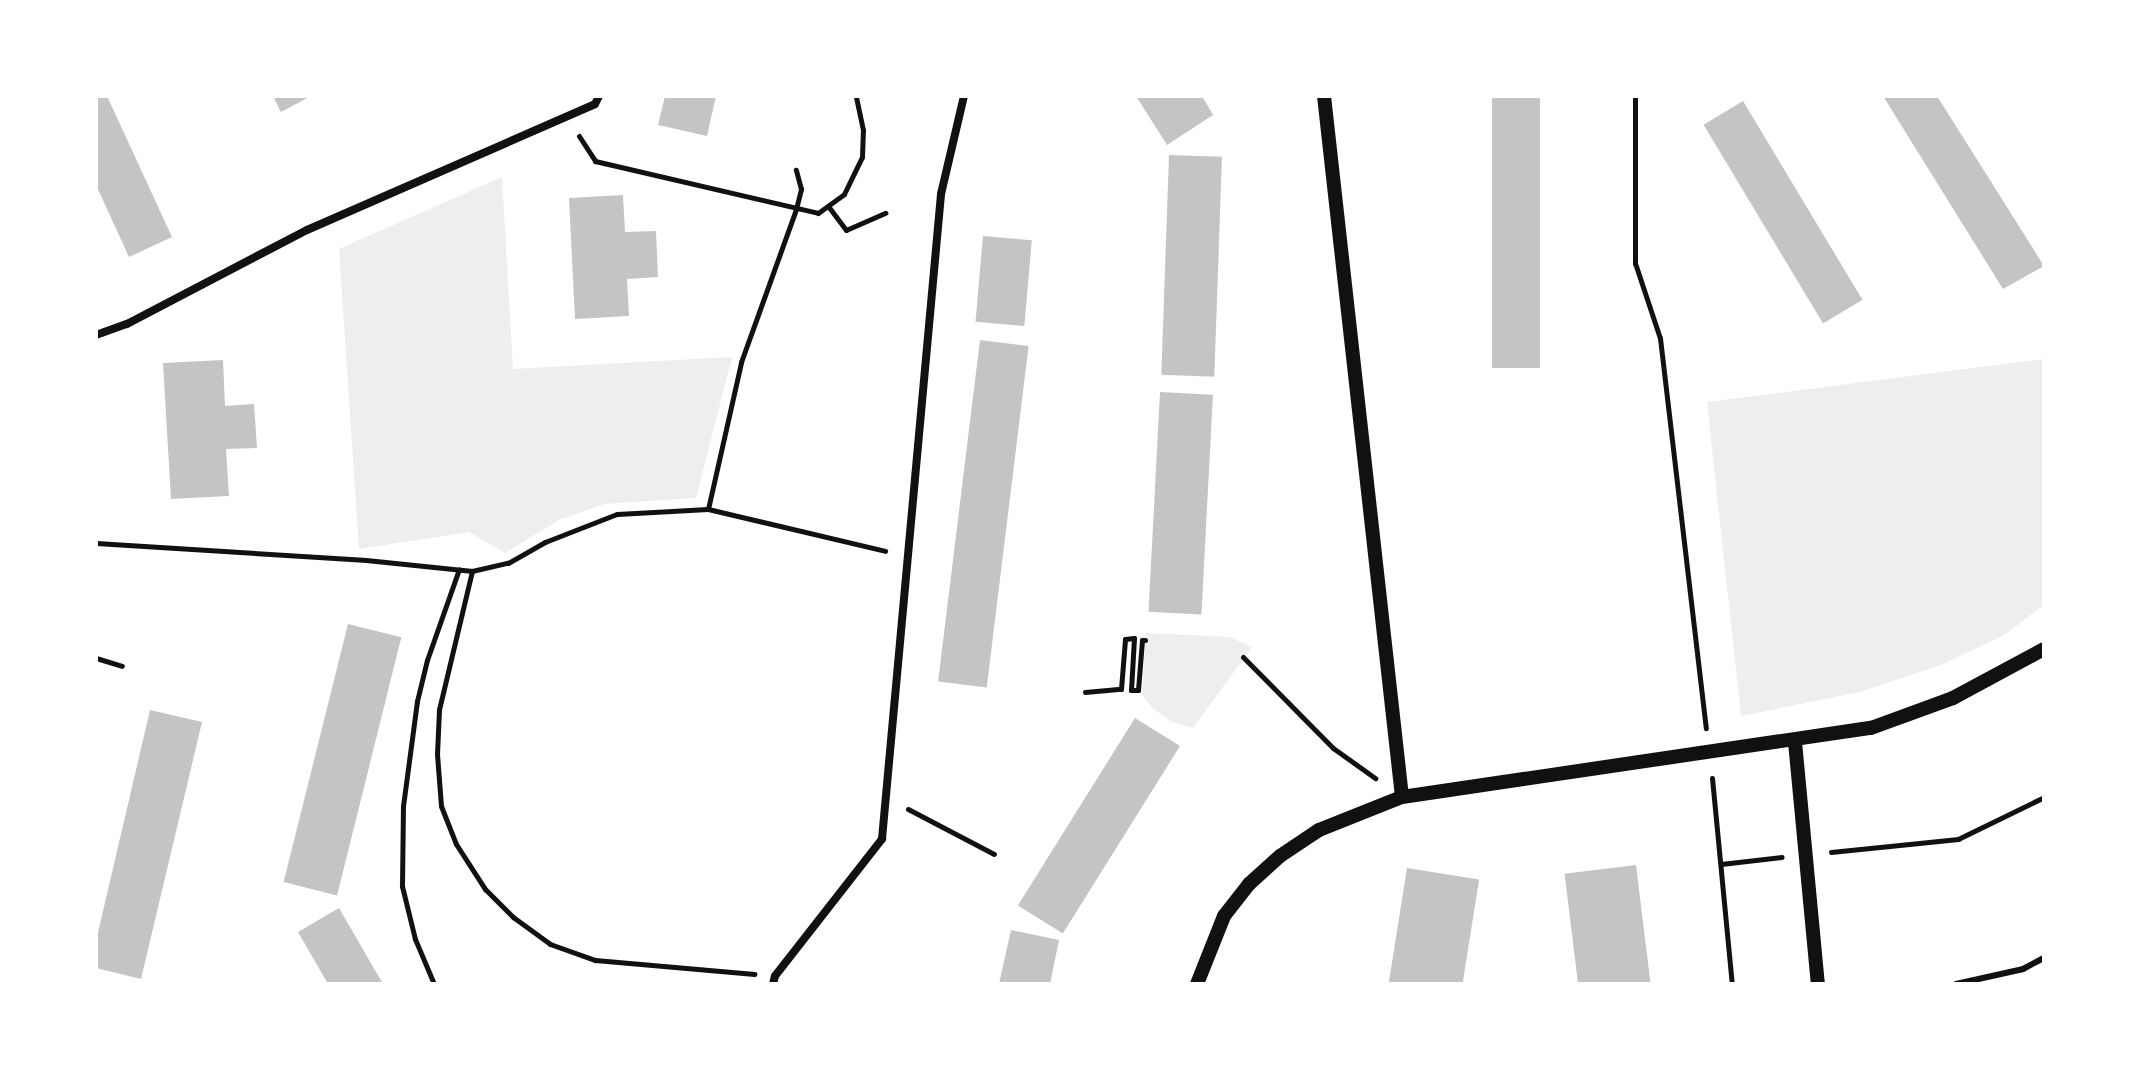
<!DOCTYPE html>
<html>
<head>
<meta charset="utf-8">
<style>
  body { margin:0 }
  #map { position:relative; width:2140px; height:1080px; overflow:hidden; background:#fff; font-family:"Libre Baskerville",serif }
  div>[style] { position:absolute }
  .green>* { inset:0; background:#eee }
  .building>* { inset:0; background:#c4c4c4; transform-origin:0 0 }
  .path>* { height:5px; margin:-2.5px; padding:0 2.5px; transform-origin:2.5px; border-radius:2.5px; background:#111 }
  .service>* { height:6px; margin:-3px; padding:0 3px; transform-origin:3px; border-radius:3px; background:#111 }
  .minor>* { height:8px; margin:-4px; padding:0 4px; transform-origin:4px; border-radius:4px; background:#111 }
  .tertiary>* { height:14px; margin:-7px; padding:0 7px; transform-origin:7px; border-radius:7px; background:#111 }
  span { translate:-50% -50%; white-space:nowrap; text-align:center; line-height:1.15; -webkit-text-stroke:6px #fff; paint-order:stroke }
  .frame { position:absolute; inset:0; border:98px solid #fff; pointer-events:none }
</style>
</head>
<body>
<div id="map">
  <div class="green">
    <div style="clip-path:polygon(502px 177px,513px 369px,732px 357px,696px 498px,604px 504px,559px 520px,505px 553px,469px 532px,359px 549px,339px 249px)"></div>
    <div style="clip-path:polygon(2044px 359px,2044px 605px,2004px 635px,1941px 665px,1860px 692px,1741px 716px,1707px 402px)"></div>
    <div style="clip-path:polygon(1146px 633px,1230px 637px,1252px 647px,1193px 728px,1172px 722px,1152px 708px,1142px 694px)"></div>
  </div>
  <div class="building">
    <div style="clip-path:polygon(96px 96px,107px 96px,172px 237px,129px 257px,96px 185px)"></div>
    <div style="clip-path:polygon(273px 96px,311px 96px,281px 112px)"></div>
    <div style="clip-path:polygon(665px 96px,716px 96px,707px 136px,658px 125px)"></div>
    <div style="clip-path:polygon(1136px 96px,1202px 96px,1213px 115px,1167px 145px)"></div>
    <div style="left:1492px;top:96px;width:48px;height:272px"></div>
    <div style="clip-path:polygon(1883px 96px,1937px 96px,2044px 266px,2003px 289px)"></div>
    <div style="left:1743px;top:101px;width:232px;height:46px;rotate:59deg"></div>
    <div style="left:1169px;top:155px;width:53px;height:220px;rotate:2deg"></div>
    <div style="clip-path:polygon(623px 195px,625px 232px,656px 231px,658px 277px,627px 279px,629px 316px,575px 319px,569px 198px)"></div>
    <div style="left:983px;top:236px;width:49px;height:86px;rotate:5deg"></div>
    <div style="left:980px;top:340px;width:49px;height:344px;rotate:7deg"></div>
    <div style="clip-path:polygon(223px 360px,225px 406px,254px 404px,257px 448px,226px 449px,229px 496px,171px 499px,163px 363px)"></div>
    <div style="left:1160px;top:392px;width:53px;height:220px;rotate:3deg"></div>
    <div style="left:348px;top:624px;width:55px;height:266px;rotate:14deg"></div>
    <div style="clip-path:polygon(150px 710px,202px 722px,141px 979px,96px 968px,96px 941px)"></div>
    <div style="left:1135px;top:718px;width:53px;height:221px;rotate:32deg"></div>
    <div style="left:1636px;top:865px;width:120px;height:72px;rotate:83deg"></div>
    <div style="left:1407px;top:868px;width:73px;height:117px;rotate:9deg"></div>
    <div style="clip-path:polygon(339px 908px,383px 984px,328px 984px,298px 932px)"></div>
    <div style="clip-path:polygon(1011px 930px,1059px 940px,1050px 984px,999px 984px)"></div>
  </div>
  <div class="path">
    <div style="left:1635px;top:96px;width:167px;rotate:90deg"></div>
    <div style="left:1635px;top:263px;width:79px;rotate:71.6deg"></div>
    <div style="left:1660px;top:338px;width:393px;rotate:83.3deg"></div>
    <div style="left:579px;top:136px;width:30px;rotate:57deg"></div>
    <div style="left:595px;top:161px;width:229px;rotate:13.1deg"></div>
    <div style="left:818px;top:213px;width:32px;rotate:-36deg"></div>
    <div style="left:844px;top:194px;width:41px;rotate:-64.1deg"></div>
    <div style="left:862px;top:157px;width:27px;rotate:-88deg"></div>
    <div style="left:863px;top:130px;width:35px;rotate:-102deg"></div>
    <div style="left:828px;top:206px;width:30px;rotate:53deg"></div>
    <div style="left:846px;top:230px;width:43px;rotate:-23.6deg"></div>
    <div style="left:708px;top:509px;width:151px;rotate:-77.3deg"></div>
    <div style="left:741px;top:362px;width:163px;rotate:-70.2deg"></div>
    <div style="left:796px;top:209px;width:21px;rotate:-76deg"></div>
    <div style="left:801px;top:189px;width:20px;rotate:-105deg"></div>
    <div style="left:96px;top:543px;width:271px;rotate:3.6deg"></div>
    <div style="left:366px;top:560px;width:107px;rotate:5.9deg"></div>
    <div style="left:472px;top:571px;width:37px;rotate:-13deg"></div>
    <div style="left:508px;top:563px;width:43px;rotate:-29.6deg"></div>
    <div style="left:545px;top:542px;width:77px;rotate:-21.3deg"></div>
    <div style="left:617px;top:514px;width:91px;rotate:-3.1deg"></div>
    <div style="left:708px;top:509px;width:182px;rotate:13.3deg"></div>
    <div style="left:472px;top:571px;width:143px;rotate:103.4deg"></div>
    <div style="left:439px;top:710px;width:44px;rotate:92.6deg"></div>
    <div style="left:437px;top:754px;width:52px;rotate:85.6deg"></div>
    <div style="left:441px;top:806px;width:41px;rotate:68.5deg"></div>
    <div style="left:456px;top:844px;width:54px;rotate:57.2deg"></div>
    <div style="left:485px;top:889px;width:40px;rotate:45deg"></div>
    <div style="left:513px;top:917px;width:46px;rotate:36.1deg"></div>
    <div style="left:550px;top:944px;width:48px;rotate:19.6deg"></div>
    <div style="left:595px;top:960px;width:160px;rotate:5deg"></div>
    <div style="left:1243px;top:657px;width:128px;rotate:45.3deg"></div>
    <div style="left:1333px;top:748px;width:52px;rotate:35.5deg"></div>
    <div style="left:96px;top:658px;width:27px;rotate:17deg"></div>
    <div style="left:1085px;top:692px;width:36px;rotate:-5deg"></div>
    <div style="left:1121px;top:689px;width:50px;rotate:-85.4deg"></div>
    <div style="left:1125px;top:639px;width:9px;rotate:-6deg"></div>
    <div style="left:1134px;top:638px;width:52px;rotate:93.3deg"></div>
    <div style="left:1131px;top:690px;width:7px"></div>
    <div style="left:1138px;top:690px;width:50px;rotate:-85.4deg"></div>
    <div style="left:1142px;top:640px;width:3px"></div>
    <div style="left:1712px;top:778px;width:207px;rotate:84.5deg"></div>
    <div style="left:908px;top:809px;width:97px;rotate:27.6deg"></div>
    <div style="left:1831px;top:852px;width:128px;rotate:-5.8deg"></div>
    <div style="left:1958px;top:839px;width:96px;rotate:-26deg"></div>
    <div style="left:1721px;top:864px;width:61px;rotate:-6.5deg"></div>
    <div style="left:434px;top:984px;width:49px;rotate:-112.9deg"></div>
    <div style="left:415px;top:939px;width:55px;rotate:-103.8deg"></div>
    <div style="left:402px;top:886px;width:80px;rotate:-89.3deg"></div>
    <div style="left:403px;top:806px;width:106px;rotate:-82.4deg"></div>
    <div style="left:417px;top:701px;width:42px;rotate:-76.3deg"></div>
    <div style="left:427px;top:660px;width:96px;rotate:-70.6deg"></div>
  </div>
  <div class="service">
    <div style="left:1956px;top:984px;width:69px;rotate:-12.6deg"></div>
    <div style="left:2023px;top:969px;width:24px;rotate:-28deg"></div>
  </div>
  <div class="minor">
    <div style="left:96px;top:335px;width:33px;rotate:-20deg"></div>
    <div style="left:127px;top:324px;width:203px;rotate:-27.6deg"></div>
    <div style="left:307px;top:230px;width:314px;rotate:-23.6deg"></div>
    <div style="left:595px;top:104px;width:9px;rotate:-63deg"></div>
    <div style="left:773px;top:984px;width:8px;rotate:-76deg"></div>
    <div style="left:775px;top:976px;width:174px;rotate:-52deg"></div>
    <div style="left:882px;top:839px;width:648px;rotate:-84.77deg"></div>
    <div style="left:941px;top:194px;width:101px;rotate:-76.8deg"></div>
  </div>
  <div class="tertiary">
    <div style="left:1324px;top:96px;width:705px;rotate:83.65deg"></div>
    <div style="left:1795px;top:742px;width:243px;rotate:84.6deg"></div>
    <div style="left:1197px;top:984px;width:73px;rotate:-68.3deg"></div>
    <div style="left:1224px;top:916px;width:41px;rotate:-52deg"></div>
    <div style="left:1249px;top:884px;width:42px;rotate:-42.1deg"></div>
    <div style="left:1280px;top:856px;width:47px;rotate:-33.7deg"></div>
    <div style="left:1319px;top:830px;width:89px;rotate:-21.7deg"></div>
    <div style="left:1402px;top:797px;width:474px;rotate:-8.4deg"></div>
    <div style="left:1871px;top:728px;width:87px;rotate:-20.1deg"></div>
    <div style="left:1953px;top:698px;width:103px;rotate:-28.3deg"></div>
  </div>
  <div class="frame"></div>
</div>
</body>
</html>
